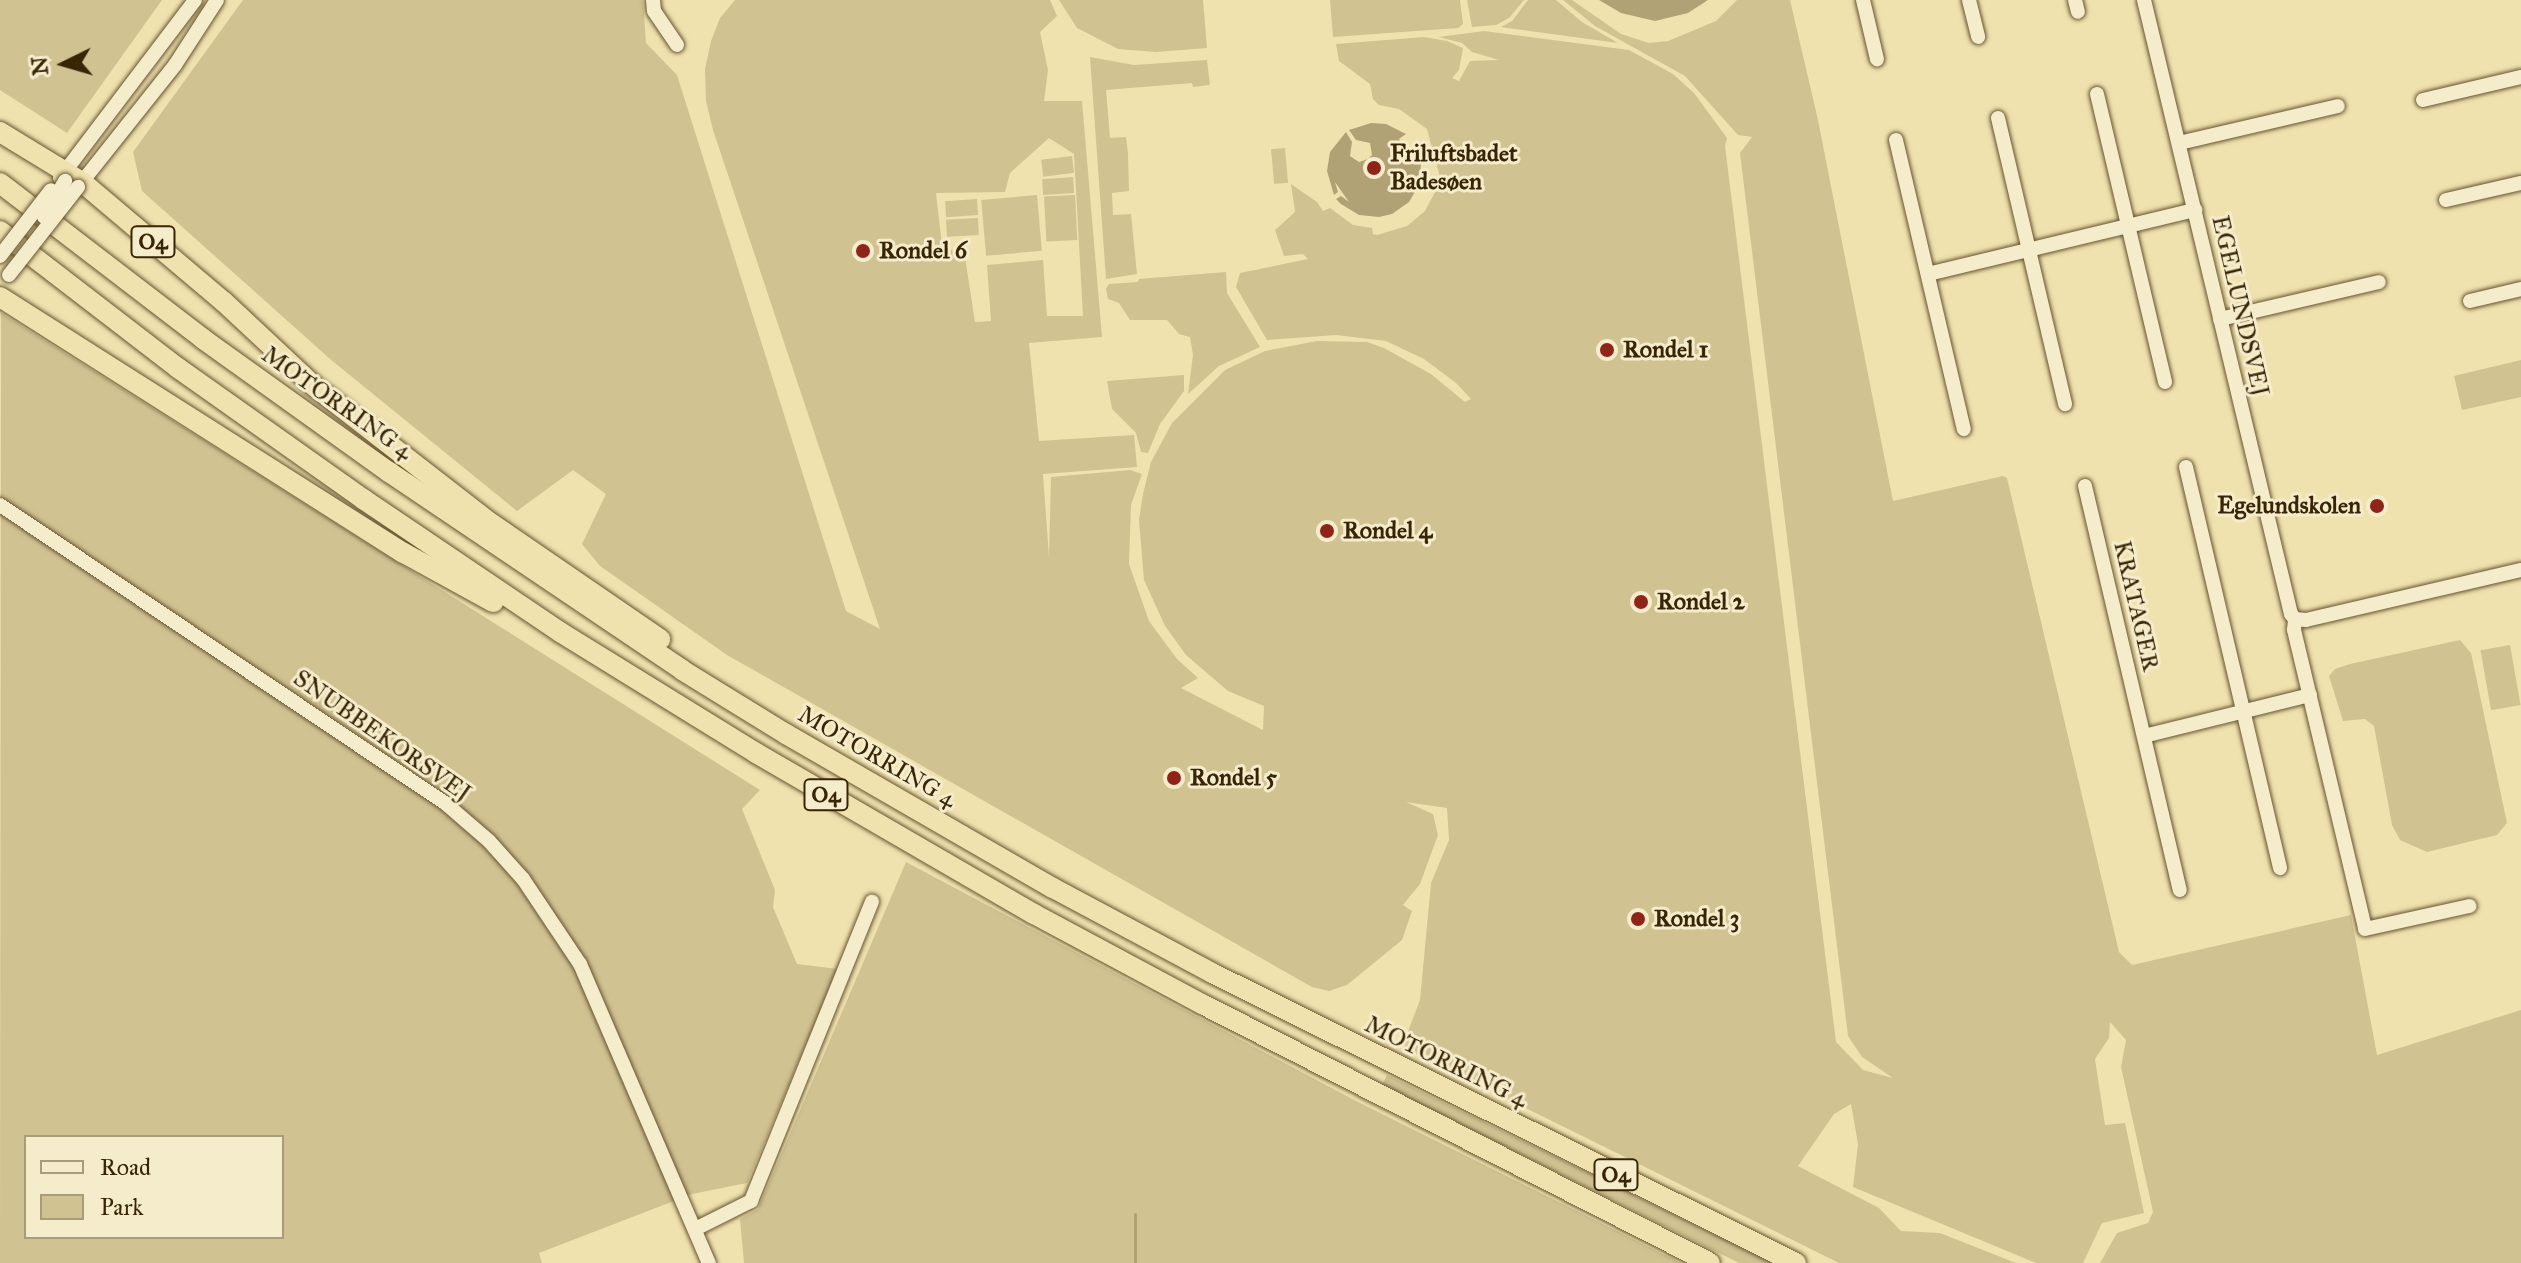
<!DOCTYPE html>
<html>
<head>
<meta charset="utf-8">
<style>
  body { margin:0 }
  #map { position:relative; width:2521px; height:1263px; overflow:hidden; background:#f0e2af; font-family:"IM FELL Great Primer",serif }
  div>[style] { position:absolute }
  .green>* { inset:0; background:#d1c292; transform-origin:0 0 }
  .water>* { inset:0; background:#b1a276 }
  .stream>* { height:3px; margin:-1.5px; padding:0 1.5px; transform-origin:1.5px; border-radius:1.5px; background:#b1a276 }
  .roads { filter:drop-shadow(0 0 2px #665430) drop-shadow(0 0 2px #665430) }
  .minor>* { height:14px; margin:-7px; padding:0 7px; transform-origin:7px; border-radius:7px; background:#f5eccb }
  .highway>* { height:20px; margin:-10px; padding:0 10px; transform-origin:10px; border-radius:10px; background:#f0e2af }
  .bridges { filter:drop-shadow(0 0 2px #665430) drop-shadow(0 0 2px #665430) }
  .minor-bridge>* { height:14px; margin:-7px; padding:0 7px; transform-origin:7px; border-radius:7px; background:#f5eccb }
  .dots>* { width:22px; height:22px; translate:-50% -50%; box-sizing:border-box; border:4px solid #f5eccb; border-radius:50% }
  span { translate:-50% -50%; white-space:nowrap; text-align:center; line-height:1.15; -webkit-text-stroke:6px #f5eccb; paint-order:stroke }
  .shield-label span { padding:2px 6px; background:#f5eccb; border:2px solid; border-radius:6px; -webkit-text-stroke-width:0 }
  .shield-label { font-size:22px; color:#382506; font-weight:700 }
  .poi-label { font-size:24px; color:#382506; font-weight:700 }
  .left { translate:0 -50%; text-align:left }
  .right { translate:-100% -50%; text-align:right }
  .street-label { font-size:24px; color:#382506 }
  .legend { position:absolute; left:24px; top:1135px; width:260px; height:104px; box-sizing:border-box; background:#f5eccb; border:2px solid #a99c7c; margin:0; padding:10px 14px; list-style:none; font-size:24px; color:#382506 }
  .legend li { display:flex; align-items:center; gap:16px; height:40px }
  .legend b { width:40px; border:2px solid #a99c7c }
  .north { position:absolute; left:24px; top:24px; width:80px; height:80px; -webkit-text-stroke:6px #f5eccb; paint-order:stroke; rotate:265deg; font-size:22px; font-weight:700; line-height:32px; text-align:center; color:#382506 }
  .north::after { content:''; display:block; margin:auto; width:28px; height:36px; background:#382506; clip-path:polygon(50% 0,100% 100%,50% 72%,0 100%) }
</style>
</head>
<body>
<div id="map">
  <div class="green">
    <div style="clip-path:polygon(0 0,162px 0,67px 133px,0 90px)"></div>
    <div style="clip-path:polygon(evenodd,243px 0,643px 0,646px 43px,677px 75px,846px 611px,880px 629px,713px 130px,706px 101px,705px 69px,711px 41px,720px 18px,735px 0,1050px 0,1057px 16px,1040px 32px,1048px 70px,1044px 101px,1082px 101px,1102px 337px,1029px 343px,1039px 441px,1134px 435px,1137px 467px,1043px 474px,1049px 557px,1051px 477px,1130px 470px,1142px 474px,1131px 505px,1129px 564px,1149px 621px,1177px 659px,1198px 678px,1181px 688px,1263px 730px,1264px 706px,1228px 691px,1186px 655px,1165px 626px,1144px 580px,1139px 520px,1143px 494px,1151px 462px,1172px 423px,1225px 370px,1265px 351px,1317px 341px,1367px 342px,1384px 348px,1431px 374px,1465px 402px,1471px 399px,1456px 383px,1424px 359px,1386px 341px,1336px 335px,1267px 340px,1236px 287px,1240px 273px,1308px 259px,1303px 254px,1284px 256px,1275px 230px,1295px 212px,1291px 184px,1317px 202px,1323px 211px,1330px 208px,1353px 225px,1372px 228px,1373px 234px,1377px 235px,1407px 226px,1425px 211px,1441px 181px,1427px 129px,1399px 109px,1379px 105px,1373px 99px,1370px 84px,1339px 61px,1336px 44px,1424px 37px,1447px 41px,1463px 48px,1459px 70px,1452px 78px,1459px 81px,1470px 61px,1499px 60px,1472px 52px,1462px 43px,1439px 37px,1484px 31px,1629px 50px,1673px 74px,1694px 93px,1727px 138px,1725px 146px,1836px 1042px,1863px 1070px,1893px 1078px,1862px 1057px,1848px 1036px,1740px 153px,1752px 137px,1738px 135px,1685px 76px,1595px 26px,1563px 0,1572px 0,1621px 34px,1649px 43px,1668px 41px,1716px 21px,1737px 0,1790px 0,1818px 120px,1893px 501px,2003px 476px,2007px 478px,2119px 952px,2132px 965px,2351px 915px,2377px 1055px,2521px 1010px,2521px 1263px,2100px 1263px,2117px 1233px,2148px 1223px,2153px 1212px,2121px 1067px,2126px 1040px,2110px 1022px,2109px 1038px,2095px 1059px,2105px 1125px,2125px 1123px,2144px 1213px,2102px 1223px,2083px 1263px,2036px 1263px,1853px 1187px,1858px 1144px,1851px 1104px,1834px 1114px,1798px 1166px,1879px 1208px,1901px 1231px,1940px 1233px,2016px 1263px,1839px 1263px,1402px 1047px,1420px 1000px,1431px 883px,1449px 840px,1447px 808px,1406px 802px,1433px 814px,1438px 835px,1420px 884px,1403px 905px,1412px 911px,1402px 940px,1347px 985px,1329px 991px,1312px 987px,727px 655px,600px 566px,582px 544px,606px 494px,573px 470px,517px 511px,330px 359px,142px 191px,133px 152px,243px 0,1049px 138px,1074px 154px,1083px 316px,1047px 316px,1043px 260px,987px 265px,991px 321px,975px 322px,965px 257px,942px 245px,936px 193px,1005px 192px,1010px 173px,1049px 138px)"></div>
    <div style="clip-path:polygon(1059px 0,1203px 0,1207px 48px,1156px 52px,1118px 49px,1077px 28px)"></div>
    <div style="clip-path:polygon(1330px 0,1460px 0,1463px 24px,1458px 28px,1333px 37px)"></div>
    <div style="clip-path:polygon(1467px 0,1524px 0,1509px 18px,1496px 25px,1472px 27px)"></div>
    <div style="clip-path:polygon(1528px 0,1556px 0,1582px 22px,1618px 43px,1501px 27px,1512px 21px)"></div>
    <div style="clip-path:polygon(1090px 57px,1134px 65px,1207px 60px,1210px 85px,1193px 87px,1192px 83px,1106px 90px,1110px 138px,1126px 137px,1128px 153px,1129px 191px,1112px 193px,1113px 215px,1131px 214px,1137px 274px,1106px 279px)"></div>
    <div style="left:1285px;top:148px;width:35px;height:14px;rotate:85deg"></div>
    <div style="left:1072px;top:156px;width:17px;height:31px;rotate:83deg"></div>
    <div style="left:1073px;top:177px;width:16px;height:31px;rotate:86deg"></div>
    <div style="left:1037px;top:195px;width:56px;height:56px;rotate:85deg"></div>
    <div style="left:1075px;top:195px;width:45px;height:31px;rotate:87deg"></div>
    <div style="left:977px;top:199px;width:16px;height:32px;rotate:86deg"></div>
    <div style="left:978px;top:218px;width:17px;height:32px;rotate:87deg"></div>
    <div style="clip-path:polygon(1226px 272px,1227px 293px,1260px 347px,1219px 366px,1188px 394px,1193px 355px,1190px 337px,1179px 334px,1167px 320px,1130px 320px,1119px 303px,1108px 299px,1106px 289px,1109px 284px,1138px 282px,1139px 279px)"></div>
    <div style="clip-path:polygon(evenodd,1px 313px,760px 790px,742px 809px,775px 890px,773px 907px,797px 964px,838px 969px,747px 1183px,692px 1194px,539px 1253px,542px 1263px,0 1263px,1px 313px,26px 1137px,282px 1137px,282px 1237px,26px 1237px,26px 1137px)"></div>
    <div style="clip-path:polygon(2521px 360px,2521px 397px,2462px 410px,2454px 376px)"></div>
    <div style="clip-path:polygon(1184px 375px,1184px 391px,1160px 424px,1148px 453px,1141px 452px,1136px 433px,1112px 409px,1107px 381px)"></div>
    <div style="clip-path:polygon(2460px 640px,2471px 653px,2507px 823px,2497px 835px,2427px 852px,2400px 840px,2392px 825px,2374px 726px,2365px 719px,2343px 721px,2329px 676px,2335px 669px,2350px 664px)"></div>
    <div style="left:2510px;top:645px;width:61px;height:30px;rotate:80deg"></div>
    <div style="clip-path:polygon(906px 862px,1356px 1101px,1681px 1263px,744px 1263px,740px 1219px,758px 1209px)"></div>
    <div style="clip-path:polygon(1387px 1075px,1773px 1263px,1739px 1263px,1382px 1085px)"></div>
  </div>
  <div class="water">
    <div style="clip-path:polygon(1599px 0,1708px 0,1688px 13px,1655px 21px,1621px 13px)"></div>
    <div style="clip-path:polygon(1371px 123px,1386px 124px,1406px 134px,1399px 139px,1414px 158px,1416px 156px,1410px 148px,1415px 145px,1421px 164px,1419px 185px,1409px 202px,1392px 214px,1379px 217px,1359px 215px,1341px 204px,1336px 199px,1341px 196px,1349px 202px,1335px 182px,1338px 192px,1334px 195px,1327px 171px,1330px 152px,1346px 132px,1352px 142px,1350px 156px,1359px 162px,1368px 159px,1372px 155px,1370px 143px,1356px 140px,1349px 130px)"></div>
  </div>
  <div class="stream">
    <div style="left:1135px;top:1214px;width:49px;rotate:90deg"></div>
  </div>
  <div class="roads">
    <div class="minor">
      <div style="left:653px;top:0;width:11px;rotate:85deg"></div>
      <div style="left:654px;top:11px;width:41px;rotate:55.9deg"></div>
      <div style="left:1863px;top:0;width:61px;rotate:76.7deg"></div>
      <div style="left:1969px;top:0;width:38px;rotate:76deg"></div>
      <div style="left:2075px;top:0;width:12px;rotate:76deg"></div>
      <div style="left:2144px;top:0;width:631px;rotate:76.54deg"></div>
      <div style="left:2291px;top:614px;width:6px;rotate:51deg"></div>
      <div style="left:2295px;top:619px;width:11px;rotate:95deg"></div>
      <div style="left:2294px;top:630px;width:307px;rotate:76.6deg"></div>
      <div style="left:2365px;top:929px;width:107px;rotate:-12.4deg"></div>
      <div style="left:2097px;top:94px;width:296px;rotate:76.7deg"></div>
      <div style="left:2423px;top:100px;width:101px;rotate:-13.2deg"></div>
      <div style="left:1998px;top:118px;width:294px;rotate:76.8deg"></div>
      <div style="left:1896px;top:140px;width:297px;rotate:76.8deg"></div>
      <div style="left:2179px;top:143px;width:163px;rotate:-13.1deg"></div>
      <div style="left:60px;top:178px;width:223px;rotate:-52.8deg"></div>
      <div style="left:78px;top:187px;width:156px;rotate:-51.5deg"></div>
      <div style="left:175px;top:65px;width:77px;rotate:-57.1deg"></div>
      <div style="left:2446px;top:200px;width:77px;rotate:-12.8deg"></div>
      <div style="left:1928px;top:274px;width:275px;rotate:-13.5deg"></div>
      <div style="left:2470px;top:301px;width:52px;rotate:-13.2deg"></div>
      <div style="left:2220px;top:319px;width:163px;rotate:-13.1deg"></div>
      <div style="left:2186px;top:467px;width:412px;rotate:76.8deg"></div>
      <div style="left:2085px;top:486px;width:415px;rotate:76.8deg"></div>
      <div style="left:0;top:505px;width:536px;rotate:33.81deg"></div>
      <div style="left:445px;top:803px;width:58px;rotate:40.8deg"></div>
      <div style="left:489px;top:841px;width:51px;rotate:48.2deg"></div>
      <div style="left:523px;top:879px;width:102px;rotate:56.2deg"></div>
      <div style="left:580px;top:964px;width:326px;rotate:66.7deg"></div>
      <div style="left:2295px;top:619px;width:11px;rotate:5deg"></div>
      <div style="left:2306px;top:620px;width:221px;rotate:-13.1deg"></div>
      <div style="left:2144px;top:736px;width:171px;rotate:-13.9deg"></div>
      <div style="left:695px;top:1229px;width:63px;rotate:-26.6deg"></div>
      <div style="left:751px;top:1201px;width:323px;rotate:-68deg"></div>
    </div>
    <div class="highway">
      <div style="left:0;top:132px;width:96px;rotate:31.4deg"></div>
      <div style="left:82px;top:182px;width:186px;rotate:40.2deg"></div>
      <div style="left:224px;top:302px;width:123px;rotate:43deg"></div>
      <div style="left:314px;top:386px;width:225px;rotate:37.8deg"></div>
      <div style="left:492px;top:524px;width:204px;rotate:34.4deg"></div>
      <div style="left:0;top:183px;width:256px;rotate:37.5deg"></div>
      <div style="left:203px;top:339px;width:229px;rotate:35.6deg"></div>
      <div style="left:389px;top:472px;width:354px;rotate:34deg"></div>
      <div style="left:682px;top:670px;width:122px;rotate:31.6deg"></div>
      <div style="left:786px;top:734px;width:308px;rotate:30deg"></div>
      <div style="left:1053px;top:888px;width:180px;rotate:28.1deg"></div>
      <div style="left:1212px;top:973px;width:652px;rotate:26.41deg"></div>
      <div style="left:0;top:231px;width:225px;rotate:37.6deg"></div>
      <div style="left:178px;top:368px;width:227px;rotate:35.3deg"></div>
      <div style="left:363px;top:499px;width:238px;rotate:34deg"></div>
      <div style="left:560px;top:632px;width:230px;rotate:31.7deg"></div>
      <div style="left:756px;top:753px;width:321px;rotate:30.1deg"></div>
      <div style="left:1034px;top:914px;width:191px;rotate:28.2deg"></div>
      <div style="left:1202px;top:1004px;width:570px;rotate:27.01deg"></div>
      <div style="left:0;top:297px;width:478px;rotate:32.4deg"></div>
      <div style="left:404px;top:553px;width:102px;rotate:28.8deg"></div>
    </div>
  </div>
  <div class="bridges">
    <div class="minor-bridge">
      <div style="left:44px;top:217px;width:42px;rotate:-59.7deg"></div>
      <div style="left:0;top:256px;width:83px;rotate:-52.3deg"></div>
      <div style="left:9px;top:275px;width:112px;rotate:-51.9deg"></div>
    </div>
  </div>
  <div class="dots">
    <div style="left:1374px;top:168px;background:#8f2418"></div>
    <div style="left:863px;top:251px;background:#8f2418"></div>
    <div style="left:1607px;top:350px;background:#8f2418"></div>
    <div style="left:2377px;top:506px;background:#8f2418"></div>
    <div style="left:1327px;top:531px;background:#8f2418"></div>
    <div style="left:1641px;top:602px;background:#8f2418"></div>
    <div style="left:1174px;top:778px;background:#8f2418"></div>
    <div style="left:1638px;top:919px;background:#8f2418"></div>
  </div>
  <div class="shield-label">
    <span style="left:153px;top:242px">O4</span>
    <span style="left:826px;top:795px">O4</span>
    <span style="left:1616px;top:1175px">O4</span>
  </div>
  <div class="poi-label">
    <span class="left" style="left:1390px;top:168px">Friluftsbadet<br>Badesøen</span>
    <span class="left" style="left:879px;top:251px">Rondel 6</span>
    <span class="left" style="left:1623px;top:350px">Rondel 1</span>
    <span class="right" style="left:2361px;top:506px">Egelundskolen</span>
    <span class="left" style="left:1343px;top:531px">Rondel 4</span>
    <span class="left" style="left:1657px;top:602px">Rondel 2</span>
    <span class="left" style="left:1190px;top:778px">Rondel 5</span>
    <span class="left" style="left:1654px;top:919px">Rondel 3</span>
  </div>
  <div class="street-label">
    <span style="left:2240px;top:306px;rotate:77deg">EGELUNDSVEJ</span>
    <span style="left:337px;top:403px;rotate:35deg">MOTORRING 4</span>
    <span style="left:2136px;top:606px;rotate:77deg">KRATAGER</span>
    <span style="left:382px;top:736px;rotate:35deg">SNUBBEKORSVEJ</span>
    <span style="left:877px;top:757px;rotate:30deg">MOTORRING 4</span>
    <span style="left:1446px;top:1062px;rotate:26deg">MOTORRING 4</span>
  </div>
  <ul class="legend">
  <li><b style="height:10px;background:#f5eccb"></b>Road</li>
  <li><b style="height:22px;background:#d1c292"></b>Park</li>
  </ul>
  <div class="north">N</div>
</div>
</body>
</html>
